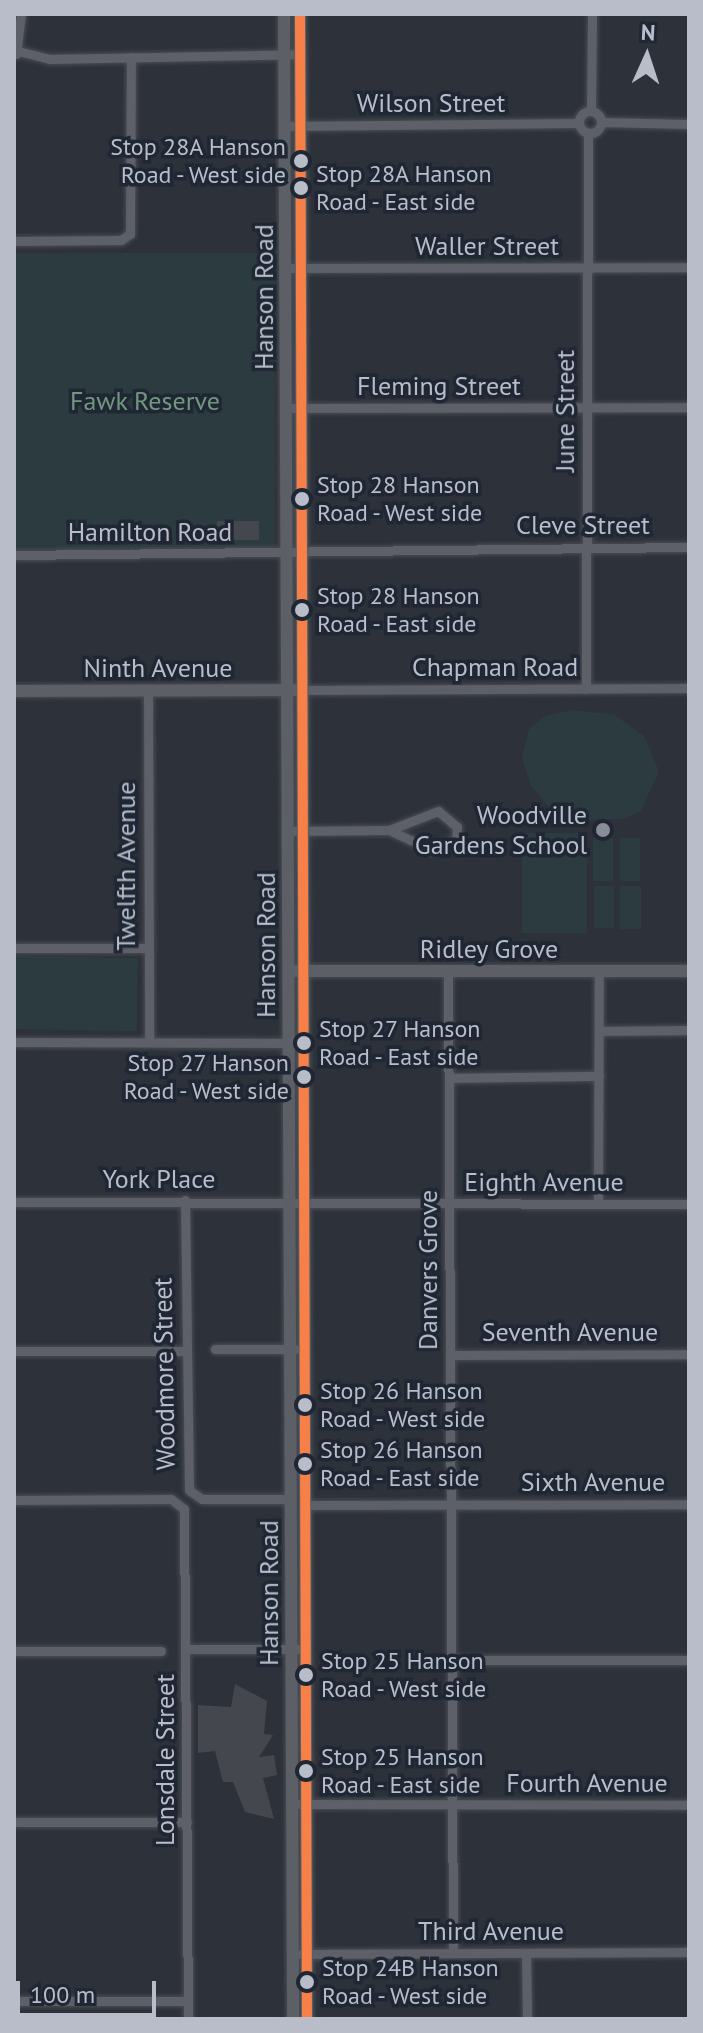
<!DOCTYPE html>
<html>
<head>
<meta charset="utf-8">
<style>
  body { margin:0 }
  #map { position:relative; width:703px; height:2033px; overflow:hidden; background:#2d3139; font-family:"PT Sans",sans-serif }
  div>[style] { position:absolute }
  .green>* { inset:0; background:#2b3b3f; transform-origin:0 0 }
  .building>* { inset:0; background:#44474e; transform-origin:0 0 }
  .roads { filter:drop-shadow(0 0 2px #484c52) drop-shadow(0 0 2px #484c52) }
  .street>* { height:9px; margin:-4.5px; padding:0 4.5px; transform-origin:4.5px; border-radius:4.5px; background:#5d6068 }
  .street>.ring { margin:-4.5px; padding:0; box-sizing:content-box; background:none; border:9px solid #5d6068; border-radius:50% }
  .secondary>* { height:12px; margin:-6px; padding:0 6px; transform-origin:6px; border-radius:6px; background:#5c5f66 }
  .bus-1>* { height:10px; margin:-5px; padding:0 5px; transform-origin:5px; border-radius:5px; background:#f78048 }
  .dots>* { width:22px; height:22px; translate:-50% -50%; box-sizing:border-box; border:4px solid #202734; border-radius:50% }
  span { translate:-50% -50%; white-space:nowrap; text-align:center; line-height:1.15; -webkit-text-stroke:7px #202734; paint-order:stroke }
  .bus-label { font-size:24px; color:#b8bdc9 }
  .right { translate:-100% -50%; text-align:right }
  .left { translate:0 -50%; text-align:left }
  .street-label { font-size:26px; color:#b8bdc9 }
  .park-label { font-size:26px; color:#71987d }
  .poi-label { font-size:26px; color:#b8bdc9 }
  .frame { position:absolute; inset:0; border:16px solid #b8bdc9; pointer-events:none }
  .north { position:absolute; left:607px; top:16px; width:80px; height:80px; -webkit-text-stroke:6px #202734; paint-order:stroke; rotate:3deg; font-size:22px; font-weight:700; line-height:32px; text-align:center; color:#b8bdc9 }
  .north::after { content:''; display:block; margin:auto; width:28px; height:36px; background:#b8bdc9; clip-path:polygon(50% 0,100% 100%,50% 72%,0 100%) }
  .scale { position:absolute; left:16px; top:1981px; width:140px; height:36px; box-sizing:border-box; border:4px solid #b8bdc9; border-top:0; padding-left:10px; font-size:24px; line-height:28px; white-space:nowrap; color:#b8bdc9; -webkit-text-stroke:6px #202734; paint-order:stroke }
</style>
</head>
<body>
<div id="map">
  <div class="green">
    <div style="left:14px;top:253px;width:261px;height:297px"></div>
    <div style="clip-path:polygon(574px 710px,615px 715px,644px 736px,659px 771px,641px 811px,623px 819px,582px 820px,548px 806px,531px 786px,522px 758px,529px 729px,544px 716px)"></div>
    <div style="left:522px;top:833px;width:65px;height:100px"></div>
    <div style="left:593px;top:838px;width:20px;height:43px"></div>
    <div style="left:620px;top:838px;width:20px;height:43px"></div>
    <div style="left:594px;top:886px;width:20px;height:42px"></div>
    <div style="left:620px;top:886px;width:21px;height:43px"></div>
    <div style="left:14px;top:956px;width:124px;height:73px;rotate:1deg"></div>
  </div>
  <div class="building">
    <div style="left:259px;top:521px;width:19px;height:42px;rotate:90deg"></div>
    <div style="clip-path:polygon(235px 1684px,267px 1701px,264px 1734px,273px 1735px,259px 1757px,274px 1755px,277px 1775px,263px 1778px,274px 1819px,245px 1812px,233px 1782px,223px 1782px,215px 1751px,198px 1753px,198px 1705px,231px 1707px)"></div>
  </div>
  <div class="roads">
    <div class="street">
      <div style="left:18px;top:51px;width:32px;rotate:14deg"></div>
      <div style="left:49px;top:59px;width:251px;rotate:-1.1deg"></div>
      <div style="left:16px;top:54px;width:40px;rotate:-82.9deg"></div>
      <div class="ring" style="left:579px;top:111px;width:13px;height:13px"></div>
      <div style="left:591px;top:111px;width:97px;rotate:-89.4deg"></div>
      <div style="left:601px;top:122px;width:88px;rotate:1.3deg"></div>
      <div style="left:285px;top:126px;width:294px;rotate:-0.6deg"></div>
      <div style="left:14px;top:241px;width:107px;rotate:-0.5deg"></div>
      <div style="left:121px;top:240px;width:11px;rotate:-34deg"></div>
      <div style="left:130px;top:234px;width:177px;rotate:-89.7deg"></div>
      <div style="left:285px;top:268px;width:404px;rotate:-0.1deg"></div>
      <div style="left:286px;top:408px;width:403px;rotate:-0.1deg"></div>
      <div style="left:14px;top:555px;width:675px;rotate:-0.68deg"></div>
      <div style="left:586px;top:689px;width:556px;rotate:-89.79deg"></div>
      <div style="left:301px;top:690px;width:388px;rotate:-0.3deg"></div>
      <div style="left:148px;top:691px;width:351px;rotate:89.8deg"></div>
      <div style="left:288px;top:831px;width:101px;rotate:-0.6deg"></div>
      <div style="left:389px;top:830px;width:53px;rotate:-21.2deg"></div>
      <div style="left:438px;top:811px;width:25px;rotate:40deg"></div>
      <div style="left:457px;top:827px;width:13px;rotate:94deg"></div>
      <div style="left:456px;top:840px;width:26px;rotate:157deg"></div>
      <div style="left:432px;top:850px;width:47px;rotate:-155.1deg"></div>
      <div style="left:14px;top:948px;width:134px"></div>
      <div style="left:448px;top:971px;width:982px;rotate:89.71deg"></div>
      <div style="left:599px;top:1031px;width:90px;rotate:-0.6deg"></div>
      <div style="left:14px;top:1042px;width:274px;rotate:0.2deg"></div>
      <div style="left:449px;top:1078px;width:150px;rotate:-0.8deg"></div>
      <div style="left:185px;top:1200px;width:290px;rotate:89.2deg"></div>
      <div style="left:189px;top:1490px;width:16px;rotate:35deg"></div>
      <div style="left:202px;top:1499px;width:89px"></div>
      <div style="left:14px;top:1202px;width:675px;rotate:0.17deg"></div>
      <div style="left:598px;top:1203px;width:232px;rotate:-89.8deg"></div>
      <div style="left:215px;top:1349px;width:80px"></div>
      <div style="left:14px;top:1351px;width:170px"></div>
      <div style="left:450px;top:1355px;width:239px;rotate:-0.2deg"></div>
      <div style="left:14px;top:1500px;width:157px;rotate:-0.4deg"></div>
      <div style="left:171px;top:1499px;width:16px;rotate:38deg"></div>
      <div style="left:184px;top:1509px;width:510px;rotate:89.55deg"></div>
      <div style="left:304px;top:1505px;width:385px;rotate:-0.1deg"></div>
      <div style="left:186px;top:1649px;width:119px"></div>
      <div style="left:14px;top:1651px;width:147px"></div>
      <div style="left:452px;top:1660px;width:237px"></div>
      <div style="left:300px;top:1804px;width:389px;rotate:0.1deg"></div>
      <div style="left:14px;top:1822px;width:173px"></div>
      <div style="left:526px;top:1953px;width:66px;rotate:89.1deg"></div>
      <div style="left:300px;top:1954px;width:389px;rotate:-0.3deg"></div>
      <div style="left:14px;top:2001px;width:174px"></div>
    </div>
    <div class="secondary">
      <div style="left:284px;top:14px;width:2005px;rotate:89.74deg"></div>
      <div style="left:300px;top:14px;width:2005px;rotate:89.8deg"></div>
      <div style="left:14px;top:691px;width:280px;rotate:-0.2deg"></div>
      <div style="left:296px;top:971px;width:393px"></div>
    </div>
  </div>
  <div class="bus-1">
    <div style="left:300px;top:14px;width:2005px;rotate:89.8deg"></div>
  </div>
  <div class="dots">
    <div style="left:301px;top:161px;background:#b8bdc9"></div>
    <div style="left:301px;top:188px;background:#b8bdc9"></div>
    <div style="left:302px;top:499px;background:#b8bdc9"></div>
    <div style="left:302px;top:610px;background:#b8bdc9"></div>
    <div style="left:603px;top:830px;background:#878c97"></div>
    <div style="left:304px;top:1043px;background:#b8bdc9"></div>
    <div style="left:304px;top:1077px;background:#b8bdc9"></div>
    <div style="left:305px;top:1405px;background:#b8bdc9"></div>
    <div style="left:305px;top:1464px;background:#b8bdc9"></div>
    <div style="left:306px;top:1675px;background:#b8bdc9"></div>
    <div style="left:306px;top:1771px;background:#b8bdc9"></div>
    <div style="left:307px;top:1982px;background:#b8bdc9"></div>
  </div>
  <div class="bus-label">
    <span class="right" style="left:286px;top:161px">Stop 28A Hanson<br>Road - West side</span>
    <span class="left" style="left:316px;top:188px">Stop 28A Hanson<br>Road - East side</span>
    <span class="left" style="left:317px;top:499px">Stop 28 Hanson<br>Road - West side</span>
    <span class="left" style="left:317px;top:610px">Stop 28 Hanson<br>Road - East side</span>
    <span class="left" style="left:319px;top:1043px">Stop 27 Hanson<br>Road - East side</span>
    <span class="right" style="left:289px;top:1077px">Stop 27 Hanson<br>Road - West side</span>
    <span class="left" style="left:320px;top:1405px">Stop 26 Hanson<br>Road - West side</span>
    <span class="left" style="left:320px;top:1464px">Stop 26 Hanson<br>Road - East side</span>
    <span class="left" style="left:321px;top:1675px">Stop 25 Hanson<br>Road - West side</span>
    <span class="left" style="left:321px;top:1771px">Stop 25 Hanson<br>Road - East side</span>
    <span class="left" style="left:322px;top:1982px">Stop 24B Hanson<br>Road - West side</span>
  </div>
  <div class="street-label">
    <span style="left:431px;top:103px">Wilson Street</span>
    <span style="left:487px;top:246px">Waller Street</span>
    <span style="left:264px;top:297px;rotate:-90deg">Hanson Road</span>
    <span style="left:439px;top:386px">Fleming Street</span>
    <span style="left:565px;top:411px;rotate:-90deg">June Street</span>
    <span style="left:583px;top:525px">Cleve Street</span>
    <span style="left:150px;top:532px">Hamilton Road</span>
    <span style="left:495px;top:667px">Chapman Road</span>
    <span style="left:158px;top:668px">Ninth Avenue</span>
    <span style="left:126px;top:866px;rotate:-90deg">Twelfth Avenue</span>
    <span style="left:266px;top:945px;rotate:-90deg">Hanson Road</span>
    <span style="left:489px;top:949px">Ridley Grove</span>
    <span style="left:159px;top:1179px">York Place</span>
    <span style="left:544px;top:1182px">Eighth Avenue</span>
    <span style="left:428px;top:1270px;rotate:-90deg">Danvers Grove</span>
    <span style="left:570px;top:1332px">Seventh Avenue</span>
    <span style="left:164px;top:1374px;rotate:-91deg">Woodmore Street</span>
    <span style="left:593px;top:1482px">Sixth Avenue</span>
    <span style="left:269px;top:1593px;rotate:-90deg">Hanson Road</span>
    <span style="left:165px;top:1760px;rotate:-90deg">Lonsdale Street</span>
    <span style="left:587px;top:1783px">Fourth Avenue</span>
    <span style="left:491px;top:1931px">Third Avenue</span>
  </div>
  <div class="park-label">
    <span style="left:145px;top:401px">Fawk Reserve</span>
  </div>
  <div class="poi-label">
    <span class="right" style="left:587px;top:830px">Woodville<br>Gardens School</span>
  </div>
  <div class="frame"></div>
  <div class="north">N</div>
  <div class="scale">100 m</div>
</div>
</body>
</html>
